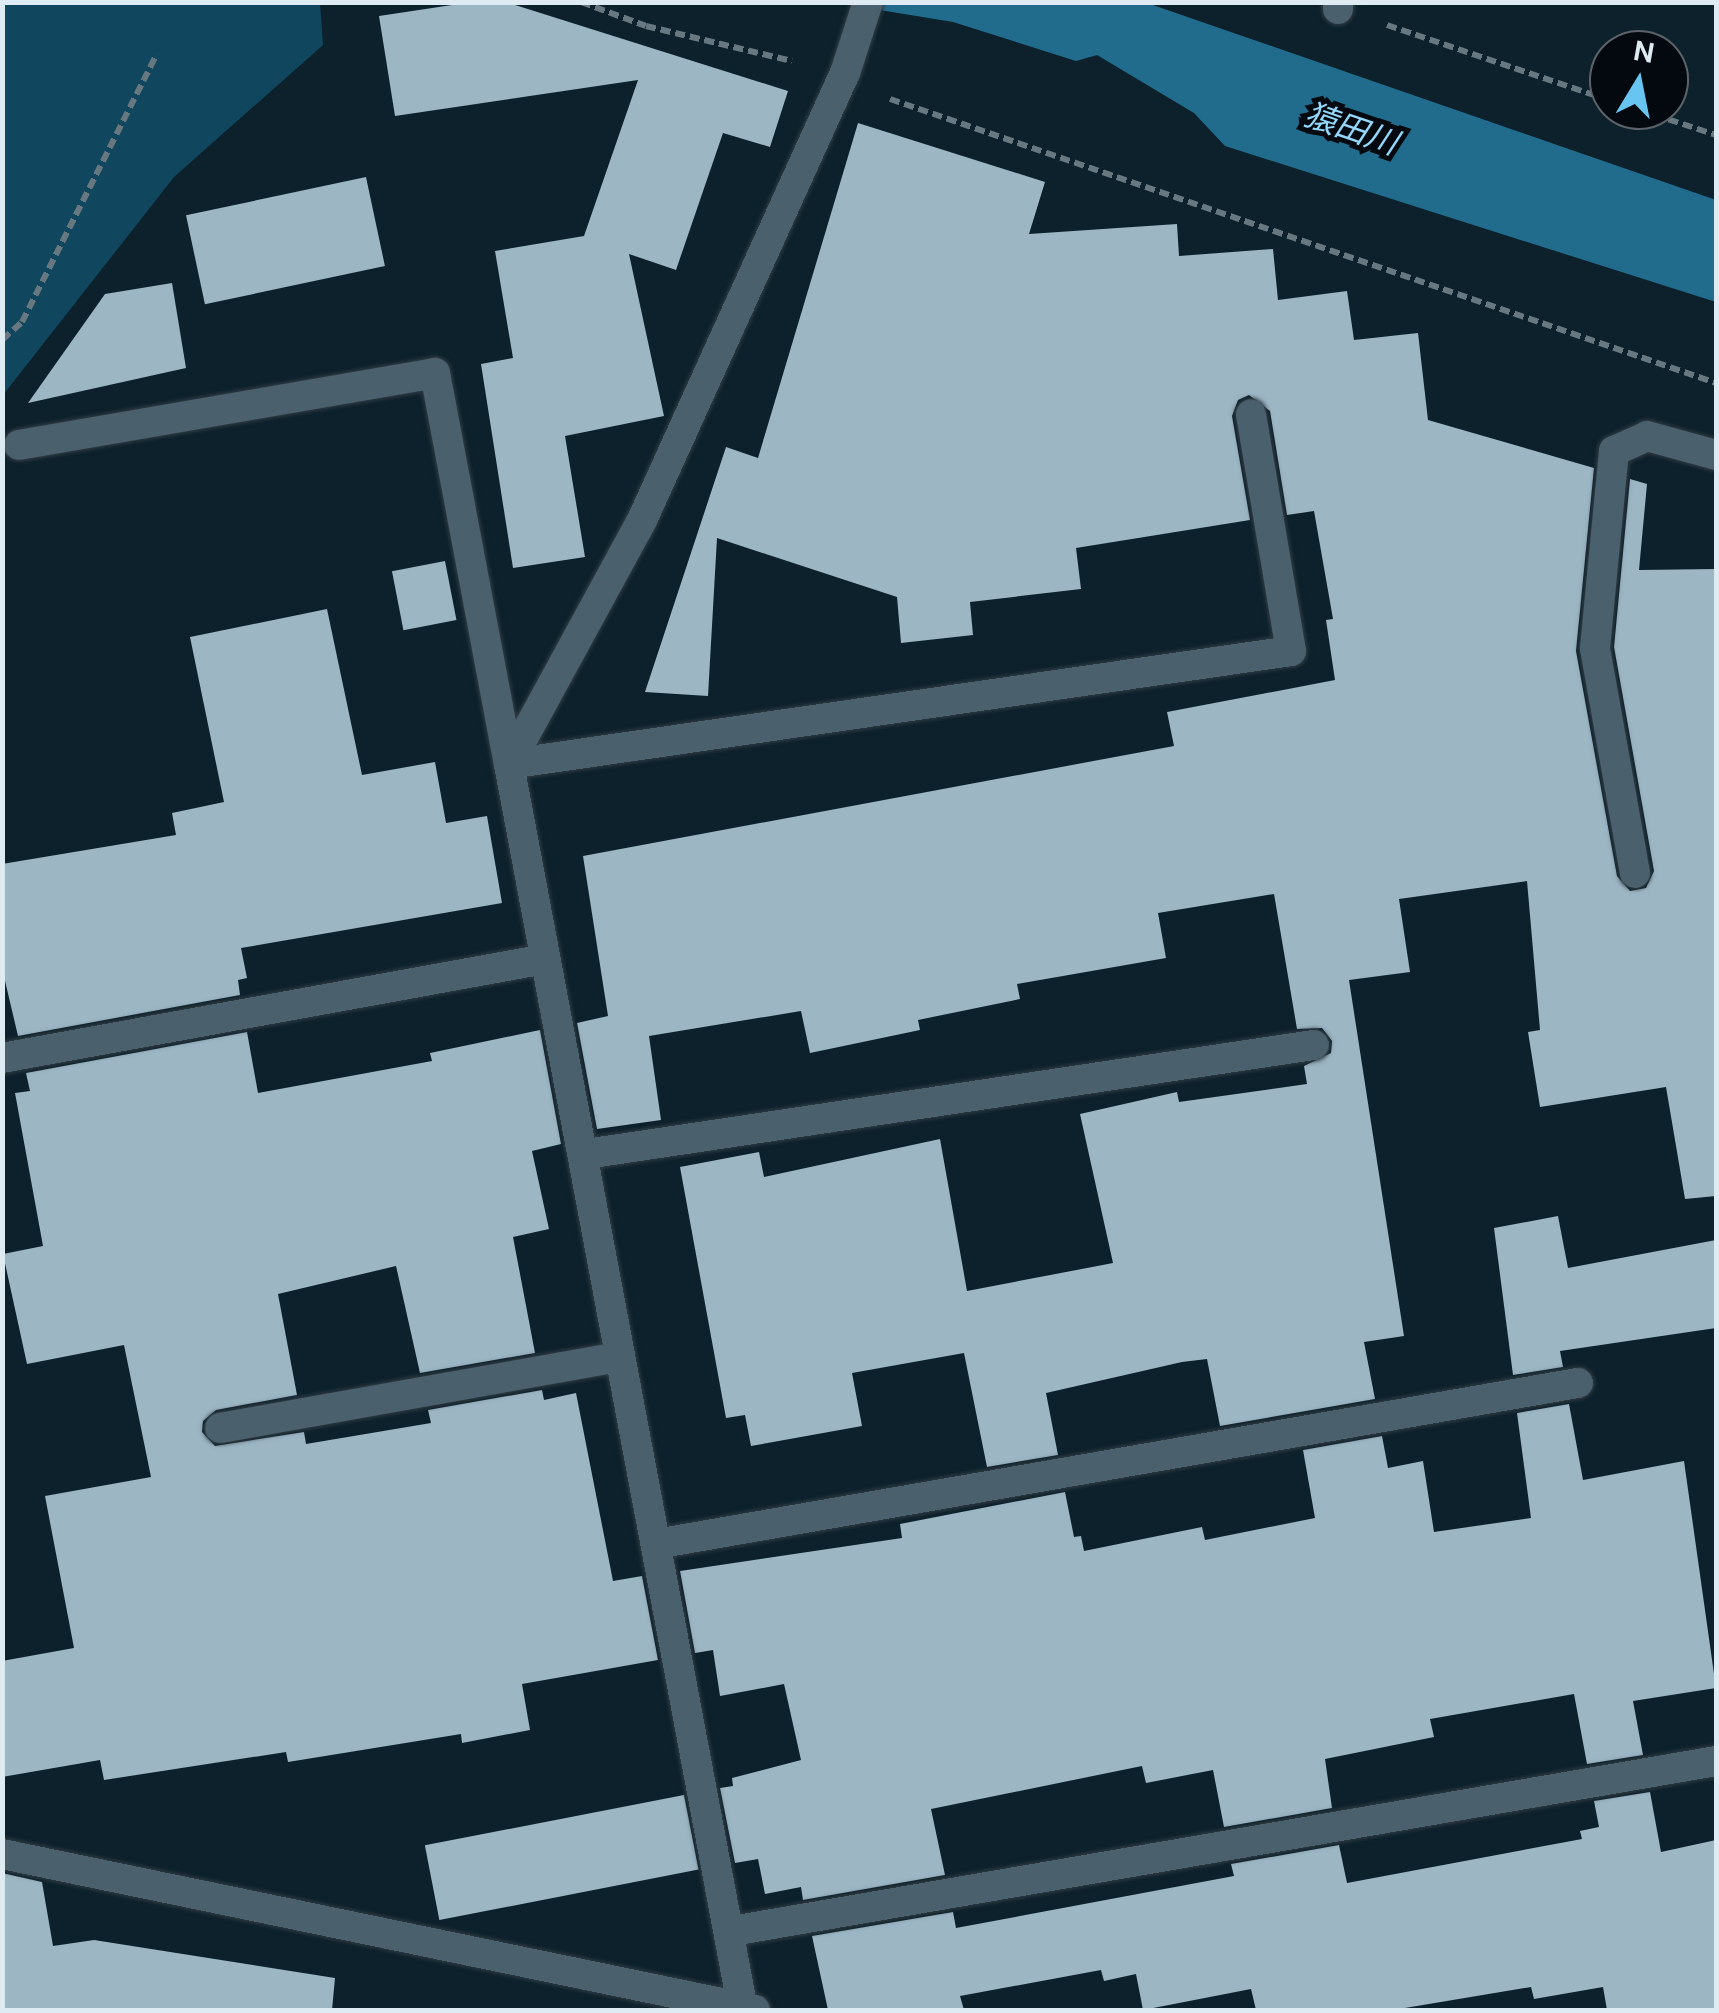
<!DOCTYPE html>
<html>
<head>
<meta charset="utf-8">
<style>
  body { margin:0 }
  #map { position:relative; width:1719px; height:2013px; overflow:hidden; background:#0c212b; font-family:"DM Sans","Noto Sans JP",sans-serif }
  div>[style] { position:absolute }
  .green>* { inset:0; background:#11475e }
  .water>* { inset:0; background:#216c8c }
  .building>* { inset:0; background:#9db6c4; transform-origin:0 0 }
  .path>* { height:6px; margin-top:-3px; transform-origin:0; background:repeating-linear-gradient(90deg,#677881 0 10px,transparent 0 15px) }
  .roads { filter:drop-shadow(0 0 2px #313c44) drop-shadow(0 0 2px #313c44) }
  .minor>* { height:30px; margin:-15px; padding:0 15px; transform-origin:15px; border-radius:15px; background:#4a606c }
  span { translate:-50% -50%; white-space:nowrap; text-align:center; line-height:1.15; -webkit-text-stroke:10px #03090e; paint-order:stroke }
  .water-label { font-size:32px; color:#93d7fa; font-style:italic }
  .frame { position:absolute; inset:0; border:5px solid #deebf2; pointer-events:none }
  .north { position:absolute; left:1589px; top:30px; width:100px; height:100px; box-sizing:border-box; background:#03090e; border:2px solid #5b6369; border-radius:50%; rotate:10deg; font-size:28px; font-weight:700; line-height:40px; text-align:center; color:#deebf2 }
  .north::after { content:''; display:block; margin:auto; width:35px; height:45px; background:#68c4f0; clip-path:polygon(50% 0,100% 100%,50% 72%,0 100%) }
</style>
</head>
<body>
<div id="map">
  <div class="green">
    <div style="clip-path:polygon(3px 2px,320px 3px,323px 45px,174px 177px,3px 395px)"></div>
  </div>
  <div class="water">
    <div style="clip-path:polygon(837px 3px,1147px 3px,1716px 200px,1716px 302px,1225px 146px,1194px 113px,1097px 55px,1076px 61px,953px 22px)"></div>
  </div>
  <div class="building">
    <div style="clip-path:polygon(472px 2px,506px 2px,788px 91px,770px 147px,723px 133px,676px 270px,629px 254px,664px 416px,565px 436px,585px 557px,513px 568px,481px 364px,513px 358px,495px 251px,584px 236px,638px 80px,395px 116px,379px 16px)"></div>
    <div style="clip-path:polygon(858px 123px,1045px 182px,1029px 234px,1177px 224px,1179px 256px,1273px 249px,1278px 300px,1347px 291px,1354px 340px,1418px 333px,1428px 420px,1594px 468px,1576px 651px,1617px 876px,1630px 891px,1646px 888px,1654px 871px,1614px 647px,1630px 479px,1647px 484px,1639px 570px,1716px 569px,1716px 1196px,1685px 1199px,1666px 1087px,1540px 1107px,1528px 1032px,1540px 1030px,1527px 881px,1399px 899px,1410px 972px,1349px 980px,1404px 1336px,1364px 1342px,1375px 1399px,1220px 1426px,1207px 1359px,1182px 1362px,1046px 1393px,1058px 1455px,987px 1467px,964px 1353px,852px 1373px,862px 1426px,751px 1446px,745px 1415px,726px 1418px,680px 1167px,759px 1152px,764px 1177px,940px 1139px,967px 1291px,1113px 1263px,1080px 1114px,1177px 1092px,1179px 1102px,1307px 1084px,1304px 1066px,1331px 1053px,1332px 1041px,1322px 1028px,1297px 1029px,1274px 894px,1158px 913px,1166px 958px,1017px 984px,1020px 999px,918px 1020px,920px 1030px,810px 1053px,801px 1011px,649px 1036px,661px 1120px,597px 1129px,577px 1023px,608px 1016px,583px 856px,1174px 746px,1167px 712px,1335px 680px,1326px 620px,1333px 619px,1314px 511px,1287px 515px,1270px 411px,1249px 395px,1238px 400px,1232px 416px,1250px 520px,1076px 548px,1081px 589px,970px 602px,973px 635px,901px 643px,897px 597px,717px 538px,708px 696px,645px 692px,726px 447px,758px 458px)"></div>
    <div style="left:366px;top:177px;width:91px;height:184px;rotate:78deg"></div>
    <div style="clip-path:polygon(172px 283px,186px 368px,28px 403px,105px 294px)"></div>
    <div style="left:445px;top:561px;width:60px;height:54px;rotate:79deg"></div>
    <div style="clip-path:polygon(327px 609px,362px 775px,435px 762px,446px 823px,487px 816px,502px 903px,241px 948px,247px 978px,238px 980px,240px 995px,18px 1036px,2px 968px,2px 864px,176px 835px,172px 813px,224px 802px,190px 637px)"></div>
    <div style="clip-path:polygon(540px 1030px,561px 1144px,532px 1151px,549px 1229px,513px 1237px,535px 1353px,420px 1373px,396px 1266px,278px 1294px,297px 1395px,216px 1410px,203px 1421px,202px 1432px,215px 1446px,304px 1432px,306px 1444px,431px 1423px,428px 1410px,542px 1390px,544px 1400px,576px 1393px,613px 1581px,642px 1576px,658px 1660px,522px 1684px,530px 1730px,462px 1743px,461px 1734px,288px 1762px,286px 1752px,104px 1780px,100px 1760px,2px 1777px,2px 1661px,74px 1648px,45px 1496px,151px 1477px,124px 1345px,27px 1364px,3px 1254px,43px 1246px,15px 1093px,30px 1091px,26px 1073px,247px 1032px,258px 1093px,432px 1061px,430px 1053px)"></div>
    <div style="clip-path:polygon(1558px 1216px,1568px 1268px,1716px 1240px,1716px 1328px,1560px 1351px,1563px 1367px,1513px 1375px,1494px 1228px)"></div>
    <div style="clip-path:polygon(1569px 1404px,1583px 1480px,1684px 1461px,1716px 1688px,1633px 1701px,1643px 1755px,1587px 1764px,1574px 1694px,1430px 1719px,1434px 1737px,1325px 1759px,1332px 1808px,1224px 1827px,1213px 1770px,1146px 1783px,1142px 1766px,931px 1809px,945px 1875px,803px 1900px,801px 1887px,765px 1894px,758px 1859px,735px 1863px,720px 1788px,733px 1786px,732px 1778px,801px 1760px,784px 1684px,720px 1696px,713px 1650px,695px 1653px,680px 1571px,902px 1538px,900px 1524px,1065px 1492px,1074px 1537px,1081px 1536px,1084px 1551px,1202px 1527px,1205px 1540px,1315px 1518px,1303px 1450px,1382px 1436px,1388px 1468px,1423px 1461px,1434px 1532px,1531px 1518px,1517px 1413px)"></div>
    <div style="clip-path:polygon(1650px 1792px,1661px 1852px,1716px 1840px,1716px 2010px,1607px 2010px,1603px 1987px,1534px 1999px,1531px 1987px,1393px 2010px,1256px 2010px,1251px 1989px,1143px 2010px,1136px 1974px,1104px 1981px,1101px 1970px,960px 1996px,964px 2010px,828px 2010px,812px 1936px,953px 1912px,956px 1928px,1234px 1876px,1231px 1864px,1339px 1845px,1347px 1883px,1582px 1839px,1580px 1831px,1599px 1827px,1594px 1801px)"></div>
    <div style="left:684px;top:1795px;width:76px;height:264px;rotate:79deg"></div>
    <div style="clip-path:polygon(2px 1873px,42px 1882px,53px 1946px,94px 1940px,335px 1978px,332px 2010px,2px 2010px)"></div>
  </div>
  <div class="path">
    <div style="left:581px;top:2px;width:69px;rotate:20.3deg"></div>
    <div style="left:646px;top:26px;width:150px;rotate:13.5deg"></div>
    <div style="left:1387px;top:25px;width:234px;rotate:18.7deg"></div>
    <div style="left:890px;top:99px;width:873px;rotate:18.97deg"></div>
    <div style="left:1640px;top:110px;width:80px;rotate:18.2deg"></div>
    <div style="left:2px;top:340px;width:27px;rotate:-42deg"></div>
    <div style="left:22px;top:322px;width:300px;rotate:-63.3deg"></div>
  </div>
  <div class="roads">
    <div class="minor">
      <div style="left:1338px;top:9px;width:7px;rotate:-90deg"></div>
      <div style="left:19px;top:445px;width:422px;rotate:-9.8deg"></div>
      <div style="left:435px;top:373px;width:398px;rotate:79.3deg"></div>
      <div style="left:509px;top:764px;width:790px;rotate:-8.22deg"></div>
      <div style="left:1291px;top:651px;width:240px;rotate:-99.6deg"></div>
      <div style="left:1635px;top:873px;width:229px;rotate:-100.1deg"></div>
      <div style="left:1595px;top:648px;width:198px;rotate:-84.5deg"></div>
      <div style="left:1614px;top:451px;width:36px;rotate:-24deg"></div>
      <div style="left:1647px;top:436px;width:72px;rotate:15.4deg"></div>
      <div style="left:2px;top:1058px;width:552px;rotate:-10.33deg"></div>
      <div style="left:586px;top:1154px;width:736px;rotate:-8.52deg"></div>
      <div style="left:220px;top:1428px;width:404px;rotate:-10.1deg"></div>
      <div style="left:656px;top:1544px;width:936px;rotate:-9.91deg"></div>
      <div style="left:2px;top:1854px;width:769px;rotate:11.7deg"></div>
      <div style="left:732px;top:1931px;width:999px;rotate:-9.8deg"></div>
      <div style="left:743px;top:2010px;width:1268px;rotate:-100.64deg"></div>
      <div style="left:509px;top:764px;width:280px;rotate:-61.4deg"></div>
      <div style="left:643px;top:518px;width:489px;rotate:-65.6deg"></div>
      <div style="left:845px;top:73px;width:75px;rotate:-72.1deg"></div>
    </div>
  </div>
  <div class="water-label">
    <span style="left:1351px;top:129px;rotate:19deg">猿田川</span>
  </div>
  <div class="frame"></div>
  <div class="north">N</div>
</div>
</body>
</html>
